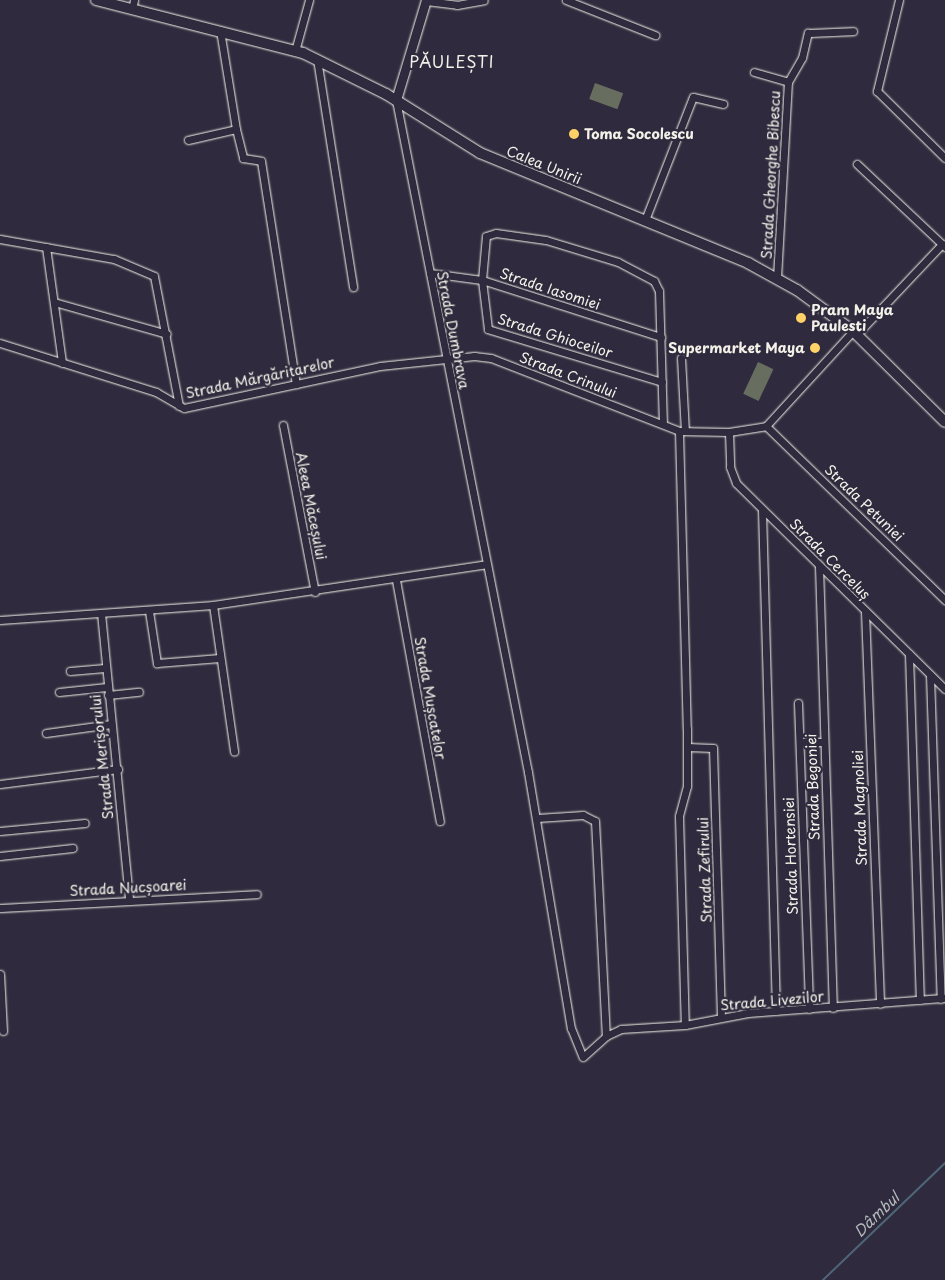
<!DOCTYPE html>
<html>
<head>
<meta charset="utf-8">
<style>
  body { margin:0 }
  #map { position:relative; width:945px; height:1280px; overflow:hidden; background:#2f2a3d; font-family:"Playpen Sans",sans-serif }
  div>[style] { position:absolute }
  .green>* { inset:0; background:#676d5f; transform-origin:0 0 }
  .stream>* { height:2px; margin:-1px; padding:0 1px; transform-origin:1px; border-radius:1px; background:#4e6678 }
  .roads { filter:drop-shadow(0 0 1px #f4f1e8) drop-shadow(0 0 1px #f4f1e8) }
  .minor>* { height:7px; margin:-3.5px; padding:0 3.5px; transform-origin:3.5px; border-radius:3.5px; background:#2f2a3d }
  .tertiary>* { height:9px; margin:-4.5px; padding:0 4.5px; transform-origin:4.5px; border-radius:4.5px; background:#2f2a3d }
  .secondary>* { height:10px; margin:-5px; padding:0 5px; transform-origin:5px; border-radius:5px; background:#2f2a3d }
  .dots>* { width:14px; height:14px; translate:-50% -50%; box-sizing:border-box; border:2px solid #2f2a3d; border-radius:50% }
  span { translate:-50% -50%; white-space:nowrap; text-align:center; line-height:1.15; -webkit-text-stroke:4.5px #2f2a3d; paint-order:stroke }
  .poi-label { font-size:14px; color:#f4f1e8; font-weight:700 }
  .left { translate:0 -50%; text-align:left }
  .right { translate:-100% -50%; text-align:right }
  .street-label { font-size:14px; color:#f4f1e8 }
  .water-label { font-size:15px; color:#b2b9bb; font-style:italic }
  .quarter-label { font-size:16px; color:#f4f1e8; letter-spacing:1px }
</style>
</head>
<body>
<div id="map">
  <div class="green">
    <div style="left:595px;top:83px;width:30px;height:17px;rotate:20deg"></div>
    <div style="left:758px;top:362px;width:17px;height:35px;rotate:25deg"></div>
  </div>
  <div class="stream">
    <div style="left:823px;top:1280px;width:169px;rotate:-43.8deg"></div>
  </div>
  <div class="roads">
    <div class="minor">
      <div style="left:566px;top:0;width:96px;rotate:21.5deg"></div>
      <div style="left:899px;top:0;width:94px;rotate:103.6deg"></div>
      <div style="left:877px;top:91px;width:95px;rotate:44.6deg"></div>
      <div style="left:426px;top:1px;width:31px;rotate:7deg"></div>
      <div style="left:457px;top:5px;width:27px;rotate:-10deg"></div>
      <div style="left:132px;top:9px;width:9px;rotate:-77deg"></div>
      <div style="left:295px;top:51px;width:53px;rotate:-74.6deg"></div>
      <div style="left:317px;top:59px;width:231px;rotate:81deg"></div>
      <div style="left:754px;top:72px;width:35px;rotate:16deg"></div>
      <div style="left:396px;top:100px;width:685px;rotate:78.89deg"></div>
      <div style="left:528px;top:772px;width:260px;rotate:80.5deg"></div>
      <div style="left:571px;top:1028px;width:31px;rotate:68deg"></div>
      <div style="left:583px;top:1057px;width:31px;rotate:-42deg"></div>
      <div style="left:606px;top:1036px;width:17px;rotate:-25deg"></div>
      <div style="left:621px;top:1029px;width:64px;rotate:-3.6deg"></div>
      <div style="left:685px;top:1025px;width:64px;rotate:-10.8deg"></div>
      <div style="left:748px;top:1013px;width:198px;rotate:-4.4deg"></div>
      <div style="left:236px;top:129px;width:30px;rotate:76deg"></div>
      <div style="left:243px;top:158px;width:18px;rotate:9deg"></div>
      <div style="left:261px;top:161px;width:226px;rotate:81.1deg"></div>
      <div style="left:188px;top:140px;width:49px;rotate:-12.9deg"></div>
      <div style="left:236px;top:129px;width:100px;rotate:-99.2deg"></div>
      <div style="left:857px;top:164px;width:121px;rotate:43.3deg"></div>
      <div style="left:645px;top:220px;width:132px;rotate:-68.7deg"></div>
      <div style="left:693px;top:97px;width:31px;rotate:13deg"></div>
      <div style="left:0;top:239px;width:116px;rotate:10deg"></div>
      <div style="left:114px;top:259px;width:43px;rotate:23deg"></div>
      <div style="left:154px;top:276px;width:132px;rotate:79.1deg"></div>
      <div style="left:46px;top:247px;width:117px;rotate:82.1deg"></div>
      <div style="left:430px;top:273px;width:52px;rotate:7.7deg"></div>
      <div style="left:482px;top:280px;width:188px;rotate:17.7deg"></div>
      <div style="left:777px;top:278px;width:196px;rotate:-86.8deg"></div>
      <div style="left:788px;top:82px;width:28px;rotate:-60deg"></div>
      <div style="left:802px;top:58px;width:26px;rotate:-77deg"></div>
      <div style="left:808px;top:33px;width:45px;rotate:-2.5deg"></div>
      <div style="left:54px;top:302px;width:117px;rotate:15.8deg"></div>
      <div style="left:857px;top:334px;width:124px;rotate:-46.6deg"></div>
      <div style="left:0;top:343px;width:164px;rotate:17.4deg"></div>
      <div style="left:156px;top:392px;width:32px;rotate:30deg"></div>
      <div style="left:184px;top:408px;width:200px;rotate:-12.1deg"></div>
      <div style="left:380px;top:366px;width:95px;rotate:-6.1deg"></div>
      <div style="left:474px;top:356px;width:17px;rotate:7deg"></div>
      <div style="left:491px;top:358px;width:202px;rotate:21.2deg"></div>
      <div style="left:679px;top:431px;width:50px;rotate:1.1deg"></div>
      <div style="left:729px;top:432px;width:37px;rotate:-9deg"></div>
      <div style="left:766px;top:426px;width:129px;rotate:-47.5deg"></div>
      <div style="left:681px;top:358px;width:73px;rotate:86.9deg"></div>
      <div style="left:662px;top:382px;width:182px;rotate:-163.1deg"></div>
      <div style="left:488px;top:329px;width:49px;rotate:-97deg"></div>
      <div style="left:482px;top:280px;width:44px;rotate:-84.8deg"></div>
      <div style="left:486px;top:236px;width:10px;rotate:-17deg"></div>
      <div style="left:496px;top:233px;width:50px;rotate:8deg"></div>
      <div style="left:546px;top:240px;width:75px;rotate:17deg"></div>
      <div style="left:618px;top:262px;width:41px;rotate:27.8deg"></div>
      <div style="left:654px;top:281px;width:11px;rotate:63deg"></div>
      <div style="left:659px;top:291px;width:133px;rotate:88.3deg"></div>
      <div style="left:283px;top:425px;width:170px;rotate:79.2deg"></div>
      <div style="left:766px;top:426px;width:250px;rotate:44.2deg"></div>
      <div style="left:679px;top:431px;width:298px;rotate:88.5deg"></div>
      <div style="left:687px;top:729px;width:57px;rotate:90deg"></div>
      <div style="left:687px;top:786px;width:31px;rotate:105deg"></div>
      <div style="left:679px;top:816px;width:209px;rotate:88.4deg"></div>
      <div style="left:729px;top:432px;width:35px;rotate:88deg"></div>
      <div style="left:730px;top:467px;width:17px;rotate:69deg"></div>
      <div style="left:736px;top:483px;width:293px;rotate:44.6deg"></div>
      <div style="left:762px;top:510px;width:501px;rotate:88.4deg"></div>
      <div style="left:819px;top:566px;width:442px;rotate:88.2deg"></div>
      <div style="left:396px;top:580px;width:245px;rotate:79.7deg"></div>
      <div style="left:213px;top:605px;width:148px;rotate:81.8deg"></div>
      <div style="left:149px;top:611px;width:53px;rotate:81.3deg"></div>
      <div style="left:157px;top:663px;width:63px;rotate:-4.5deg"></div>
      <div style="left:865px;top:611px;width:393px;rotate:87.8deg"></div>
      <div style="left:101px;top:613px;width:287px;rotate:84.4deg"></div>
      <div style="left:0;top:620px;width:214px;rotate:-4deg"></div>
      <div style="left:213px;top:605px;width:276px;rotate:-8.5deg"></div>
      <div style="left:909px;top:654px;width:346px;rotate:88.2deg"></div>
      <div style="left:70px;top:671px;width:35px;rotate:-5deg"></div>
      <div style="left:930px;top:675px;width:324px;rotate:88.1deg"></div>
      <div style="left:59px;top:692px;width:48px;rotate:-5.9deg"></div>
      <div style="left:108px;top:695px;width:31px;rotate:-6deg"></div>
      <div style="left:798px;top:703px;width:306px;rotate:87.9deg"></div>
      <div style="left:46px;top:733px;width:66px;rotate:-7.9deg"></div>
      <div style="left:800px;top:742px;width:24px"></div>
      <div style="left:687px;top:747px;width:26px;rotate:2deg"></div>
      <div style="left:713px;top:748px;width:269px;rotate:88.3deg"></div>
      <div style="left:0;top:784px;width:119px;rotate:-7.2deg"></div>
      <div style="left:537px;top:818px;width:46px;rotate:-3.7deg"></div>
      <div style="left:583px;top:815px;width:13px;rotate:27deg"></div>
      <div style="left:595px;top:821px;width:215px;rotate:87.1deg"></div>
      <div style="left:0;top:831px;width:85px;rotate:-5.4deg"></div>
      <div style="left:0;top:856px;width:73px;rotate:-6.3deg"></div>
      <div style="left:0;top:908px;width:257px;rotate:-3.1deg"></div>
      <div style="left:0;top:974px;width:57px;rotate:87deg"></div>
    </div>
    <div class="tertiary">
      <div style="left:396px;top:100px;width:104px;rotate:-73.3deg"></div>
    </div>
    <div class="secondary">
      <div style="left:96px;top:0;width:214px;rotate:14.4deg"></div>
      <div style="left:303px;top:53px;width:93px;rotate:26.3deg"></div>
      <div style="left:386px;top:94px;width:111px;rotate:32.1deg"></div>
      <div style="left:480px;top:153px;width:290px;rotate:22.3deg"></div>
      <div style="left:748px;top:263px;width:56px;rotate:28.9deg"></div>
      <div style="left:797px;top:290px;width:69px;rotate:36.2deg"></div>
      <div style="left:853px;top:331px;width:129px;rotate:44.7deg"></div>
    </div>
  </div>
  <div class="dots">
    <div style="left:574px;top:134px;background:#ffd166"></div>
    <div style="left:801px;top:318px;background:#ffd166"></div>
    <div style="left:815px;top:348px;background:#ffd166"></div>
  </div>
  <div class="poi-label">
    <span class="left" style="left:584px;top:134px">Toma Socolescu</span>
    <span class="left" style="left:811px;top:318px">Pram Maya<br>Paulesti</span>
    <span class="right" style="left:805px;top:348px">Supermarket Maya</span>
  </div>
  <div class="street-label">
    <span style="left:544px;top:165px;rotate:22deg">Calea Unirii</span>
    <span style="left:771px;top:175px;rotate:-87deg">Strada Gheorghe Bibescu</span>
    <span style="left:550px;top:289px;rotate:18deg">Strada Iasomiei</span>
    <span style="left:453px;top:330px;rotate:79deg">Strada Dumbrava</span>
    <span style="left:555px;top:336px;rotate:17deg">Strada Ghioceilor</span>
    <span style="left:568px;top:375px;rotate:21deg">Strada Crinului</span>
    <span style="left:260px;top:378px;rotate:-12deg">Strada Mărgăritarelor</span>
    <span style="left:864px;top:503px;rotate:44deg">Strada Petuniei</span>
    <span style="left:311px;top:506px;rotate:79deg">Aleea Măceșului</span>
    <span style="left:830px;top:559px;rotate:45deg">Strada Cerceluș</span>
    <span style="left:430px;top:698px;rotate:80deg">Strada Mușcatelor</span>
    <span style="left:102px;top:757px;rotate:-96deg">Strada Merișorului</span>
    <span style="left:813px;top:787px;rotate:-92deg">Strada Begoniei</span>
    <span style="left:860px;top:808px;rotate:-92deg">Strada Magnoliei</span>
    <span style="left:791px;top:856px;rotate:-92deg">Strada Hortensiei</span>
    <span style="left:705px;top:870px;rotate:-92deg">Strada Zefirului</span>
    <span style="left:128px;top:888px;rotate:-3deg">Strada Nucșoarei</span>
    <span style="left:772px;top:1001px;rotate:-5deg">Strada Livezilor</span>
  </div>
  <div class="water-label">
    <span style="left:876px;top:1214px;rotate:-44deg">Dâmbul</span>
  </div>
  <div class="quarter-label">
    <span style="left:452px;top:61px">PĂULEȘTI</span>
  </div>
</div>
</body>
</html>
